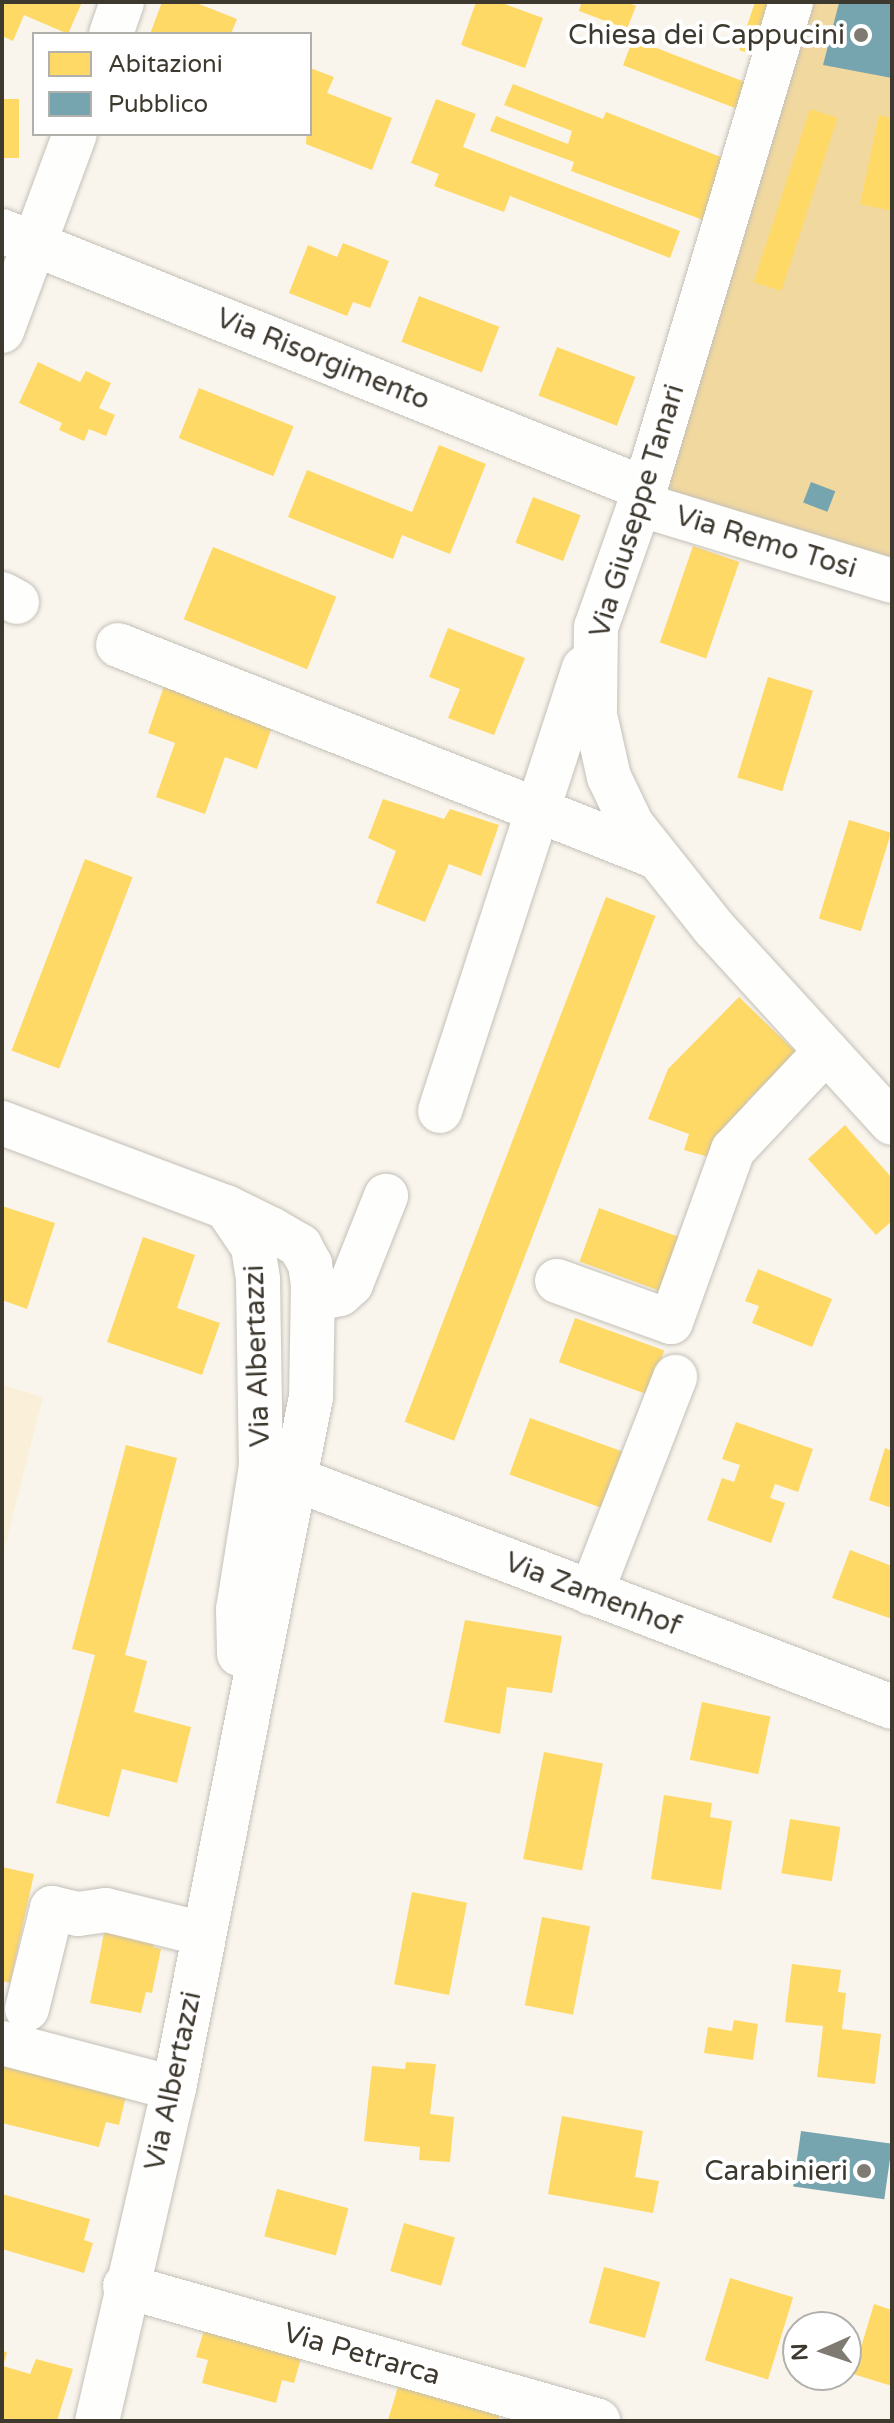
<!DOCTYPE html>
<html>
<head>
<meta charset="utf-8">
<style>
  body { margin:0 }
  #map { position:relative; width:894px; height:2423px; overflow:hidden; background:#f9f5ed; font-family:"Varela Round",sans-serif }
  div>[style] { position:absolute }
  .built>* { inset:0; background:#faf0da }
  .green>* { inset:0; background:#f1d89f }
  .homes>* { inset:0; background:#ffd966; transform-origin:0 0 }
  .public>* { inset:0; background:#76a5af; transform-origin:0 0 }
  .roads { filter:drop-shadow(0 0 2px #c4c0b8) drop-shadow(0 0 2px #c4c0b8) }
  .minor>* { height:44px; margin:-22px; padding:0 22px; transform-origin:22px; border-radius:22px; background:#fefefc }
  .dots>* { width:22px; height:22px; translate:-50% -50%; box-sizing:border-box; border:4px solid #fff; border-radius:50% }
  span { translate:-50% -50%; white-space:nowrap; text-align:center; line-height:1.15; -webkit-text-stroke:8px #fff; paint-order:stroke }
  .poi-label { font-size:28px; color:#3e392f }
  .right { translate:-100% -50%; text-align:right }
  .street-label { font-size:28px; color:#3e392f }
  .frame { position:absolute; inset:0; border:4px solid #3e392f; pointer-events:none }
  .legend { position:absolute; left:32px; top:32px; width:280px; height:104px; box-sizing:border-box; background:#fff; border:2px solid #b2b0ac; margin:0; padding:10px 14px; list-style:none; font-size:24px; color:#3e392f }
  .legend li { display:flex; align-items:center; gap:16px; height:40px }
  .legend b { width:40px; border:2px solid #b2b0ac }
  .north { position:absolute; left:782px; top:2311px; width:80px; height:80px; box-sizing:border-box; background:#fff; border:2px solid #b2b0ac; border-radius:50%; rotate:267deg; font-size:22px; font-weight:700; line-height:32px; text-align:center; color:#3e392f }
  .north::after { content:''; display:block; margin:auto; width:28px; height:36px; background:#7f7b72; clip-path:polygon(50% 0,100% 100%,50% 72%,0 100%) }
</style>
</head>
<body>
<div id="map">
  <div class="built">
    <div style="clip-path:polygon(2px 1385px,43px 1397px,2px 1558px)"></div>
  </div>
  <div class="green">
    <div style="clip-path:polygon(811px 2px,892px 2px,892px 565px,662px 490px)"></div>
  </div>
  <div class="homes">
    <div style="clip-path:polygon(3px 2px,82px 2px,68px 34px,24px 15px,13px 41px,2px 36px)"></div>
    <div style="clip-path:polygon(162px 2px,194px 2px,237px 19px,231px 34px,150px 34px)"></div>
    <div style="clip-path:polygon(476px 2px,499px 2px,543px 18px,525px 68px,461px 45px)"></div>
    <div style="clip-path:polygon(576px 2px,627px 2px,636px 6px,627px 29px,579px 11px,581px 4px)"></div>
    <div style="clip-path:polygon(755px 2px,775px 2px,756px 56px,739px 50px)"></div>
    <div style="left:633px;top:39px;width:122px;height:28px;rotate:21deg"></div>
    <div style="clip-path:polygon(310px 68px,334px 77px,327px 93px,392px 118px,372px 170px,306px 144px)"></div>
    <div style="clip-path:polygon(513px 84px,603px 119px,606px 112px,726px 159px,703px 220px,571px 171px,574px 162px,490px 131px,496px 116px,568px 144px,572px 131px,504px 105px)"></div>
    <div style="left:2px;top:99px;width:17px;height:59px"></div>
    <div style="clip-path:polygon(436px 99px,476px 114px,463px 147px,680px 231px,670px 258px,510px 196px,504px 212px,434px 186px,439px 174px,411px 163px)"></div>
    <div style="left:810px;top:109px;width:29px;height:182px;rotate:18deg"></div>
    <div style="clip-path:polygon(879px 115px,892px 118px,892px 211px,860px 204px)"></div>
    <div style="clip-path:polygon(343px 243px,389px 261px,370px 308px,353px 302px,347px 316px,289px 293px,308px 245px,337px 257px)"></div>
    <div style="left:419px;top:296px;width:86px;height:49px;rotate:21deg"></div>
    <div style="left:557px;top:347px;width:84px;height:52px;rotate:21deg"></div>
    <div style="clip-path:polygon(38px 362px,80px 382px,86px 371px,111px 383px,99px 408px,115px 415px,106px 436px,89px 429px,84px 441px,59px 430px,62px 423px,19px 403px)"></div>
    <div style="left:199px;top:388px;width:102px;height:54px;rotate:22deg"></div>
    <div style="clip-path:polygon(439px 445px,486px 464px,450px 554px,402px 535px,393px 559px,288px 517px,307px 470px,412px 512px)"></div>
    <div style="left:533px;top:497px;width:51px;height:49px;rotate:21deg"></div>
    <div style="left:693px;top:546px;width:49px;height:102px;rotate:19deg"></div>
    <div style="left:213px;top:547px;width:133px;height:78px;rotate:22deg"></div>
    <div style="clip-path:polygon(448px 628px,525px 658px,494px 735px,448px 718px,460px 689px,429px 677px)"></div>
    <div style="left:768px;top:677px;width:47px;height:105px;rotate:17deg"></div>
    <div style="clip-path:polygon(164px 686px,276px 716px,257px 769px,225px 757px,205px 814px,156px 797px,175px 743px,148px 733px)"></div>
    <div style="clip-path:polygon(383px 799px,444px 819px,450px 809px,499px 825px,481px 876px,449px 864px,425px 922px,376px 903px,396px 851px,368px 838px)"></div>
    <div style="left:849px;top:820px;width:44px;height:103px;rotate:17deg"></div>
    <div style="left:85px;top:859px;width:51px;height:205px;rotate:21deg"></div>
    <div style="left:606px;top:897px;width:53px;height:562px;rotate:21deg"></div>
    <div style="clip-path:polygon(739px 997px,797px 1053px,747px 1101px,723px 1161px,684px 1150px,689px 1134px,648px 1119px,668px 1069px)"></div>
    <div style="clip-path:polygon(845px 1125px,892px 1178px,892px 1221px,876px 1235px,808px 1159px)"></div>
    <div style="clip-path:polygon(2px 1206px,55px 1223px,27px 1309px,2px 1300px)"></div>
    <div style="left:599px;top:1208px;width:85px;height:57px;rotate:20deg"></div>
    <div style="clip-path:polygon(143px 1237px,195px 1255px,177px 1308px,220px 1323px,202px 1375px,107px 1342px)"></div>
    <div style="clip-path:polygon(758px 1269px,832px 1299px,812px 1347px,752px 1323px,759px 1306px,745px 1301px)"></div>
    <div style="left:575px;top:1318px;width:95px;height:47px;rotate:20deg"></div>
    <div style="left:530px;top:1418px;width:99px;height:60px;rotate:20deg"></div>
    <div style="clip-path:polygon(736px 1422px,813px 1449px,798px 1492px,775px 1484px,770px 1498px,785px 1503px,771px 1543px,707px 1520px,722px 1478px,734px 1482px,740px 1465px,722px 1459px)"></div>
    <div style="clip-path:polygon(126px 1445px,177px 1458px,125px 1655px,147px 1661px,134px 1712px,191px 1727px,177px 1783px,122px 1769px,109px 1817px,56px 1803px,95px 1655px,72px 1649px)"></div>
    <div style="clip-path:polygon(885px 1448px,892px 1451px,892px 1508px,869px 1500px)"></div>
    <div style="clip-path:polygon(850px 1550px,892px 1566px,892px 1619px,832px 1598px)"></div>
    <div style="clip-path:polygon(465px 1620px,562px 1636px,552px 1693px,507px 1687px,500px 1734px,444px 1722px)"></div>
    <div style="left:702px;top:1702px;width:70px;height:59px;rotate:12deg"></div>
    <div style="left:544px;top:1752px;width:60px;height:109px;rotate:11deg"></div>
    <div style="clip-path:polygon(664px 1795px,712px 1803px,710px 1817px,732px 1821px,721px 1890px,651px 1879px)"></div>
    <div style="left:790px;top:1819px;width:51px;height:55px;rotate:9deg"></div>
    <div style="clip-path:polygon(2px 1867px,34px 1874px,10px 1983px,2px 1981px)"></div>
    <div style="left:412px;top:1892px;width:56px;height:94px;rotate:11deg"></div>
    <div style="clip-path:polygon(108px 1913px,158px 1923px,153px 1947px,161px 1949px,152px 1993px,146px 1992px,141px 2013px,90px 2003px)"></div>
    <div style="left:542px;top:1917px;width:49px;height:90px;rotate:11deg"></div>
    <div style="clip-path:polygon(792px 1964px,841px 1970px,838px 1992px,846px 1993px,842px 2029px,881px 2034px,875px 2084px,817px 2077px,823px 2026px,785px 2022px)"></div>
    <div style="clip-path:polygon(734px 2020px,758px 2024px,753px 2060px,704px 2053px,708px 2027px,732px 2031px)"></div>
    <div style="clip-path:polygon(406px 2062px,436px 2064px,430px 2114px,454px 2117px,450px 2162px,419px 2160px,420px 2147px,364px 2141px,372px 2066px,405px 2069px)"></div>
    <div style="clip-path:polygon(2px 2066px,126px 2096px,119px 2125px,106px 2122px,99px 2147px,2px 2123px)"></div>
    <div style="clip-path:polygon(562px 2116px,643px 2131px,635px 2177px,659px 2181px,653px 2213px,548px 2194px)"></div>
    <div style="left:277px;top:2189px;width:74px;height:49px;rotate:15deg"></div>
    <div style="clip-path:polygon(2px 2194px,90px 2219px,84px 2240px,93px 2243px,84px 2273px,2px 2249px)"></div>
    <div style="left:404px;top:2223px;width:53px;height:50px;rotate:16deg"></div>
    <div style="left:604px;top:2267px;width:58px;height:58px;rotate:15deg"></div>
    <div style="left:730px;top:2278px;width:66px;height:86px;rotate:17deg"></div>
    <div style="clip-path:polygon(874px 2304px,892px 2310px,892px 2386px,853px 2374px)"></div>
    <div style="clip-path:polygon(206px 2324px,303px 2351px,294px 2383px,282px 2380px,276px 2403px,202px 2383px,208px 2360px,196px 2357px)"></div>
    <div style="clip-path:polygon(2px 2351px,7px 2352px,3px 2366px,30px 2374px,36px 2359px,73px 2369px,57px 2421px,2px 2421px)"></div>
    <div style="clip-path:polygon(400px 2380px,501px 2411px,498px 2421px,388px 2420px)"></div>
  </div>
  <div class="public">
    <div style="clip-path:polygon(862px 2px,892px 2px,892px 78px,823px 65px,839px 3px)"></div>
    <div style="left:811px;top:482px;width:26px;height:22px;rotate:21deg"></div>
    <div style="left:801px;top:2131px;width:92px;height:56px;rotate:8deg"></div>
  </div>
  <div class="roads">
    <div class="minor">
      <div style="left:791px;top:2px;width:508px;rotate:106.69deg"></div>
      <div style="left:645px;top:489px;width:146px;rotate:109.5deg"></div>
      <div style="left:596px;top:627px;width:88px;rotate:90.7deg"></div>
      <div style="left:595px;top:715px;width:64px;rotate:77.3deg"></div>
      <div style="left:609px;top:777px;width:53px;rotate:64.4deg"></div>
      <div style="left:632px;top:825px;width:132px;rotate:51.5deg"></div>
      <div style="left:714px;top:928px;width:264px;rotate:47.6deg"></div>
      <div style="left:111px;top:34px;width:34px;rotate:-71deg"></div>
      <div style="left:2px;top:231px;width:693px;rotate:21.86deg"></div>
      <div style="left:2px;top:331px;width:210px;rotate:-69.7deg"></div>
      <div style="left:639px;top:504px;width:264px;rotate:16.9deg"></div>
      <div style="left:2px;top:594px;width:17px;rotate:28deg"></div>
      <div style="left:118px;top:645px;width:576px;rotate:21.49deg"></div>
      <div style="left:440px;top:1111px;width:466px;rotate:-72deg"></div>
      <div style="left:2px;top:1123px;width:239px;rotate:20.6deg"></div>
      <div style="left:226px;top:1207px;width:50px;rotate:26.1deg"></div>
      <div style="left:271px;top:1229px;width:34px;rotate:30deg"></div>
      <div style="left:300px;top:1246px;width:21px;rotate:61deg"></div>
      <div style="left:310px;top:1264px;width:21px;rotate:82deg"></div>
      <div style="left:313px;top:1285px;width:112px;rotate:91deg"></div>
      <div style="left:311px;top:1397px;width:704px;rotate:101.21deg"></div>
      <div style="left:174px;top:2088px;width:342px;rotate:103deg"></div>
      <div style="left:226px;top:1207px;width:48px;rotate:56deg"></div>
      <div style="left:253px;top:1247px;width:33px;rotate:81deg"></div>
      <div style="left:258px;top:1280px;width:186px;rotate:89.1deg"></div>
      <div style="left:261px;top:1466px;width:145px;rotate:99.1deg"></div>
      <div style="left:238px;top:1609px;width:45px;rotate:88.7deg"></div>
      <div style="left:557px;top:1281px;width:121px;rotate:19.8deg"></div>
      <div style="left:671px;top:1322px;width:183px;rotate:-70.2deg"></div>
      <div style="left:733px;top:1150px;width:136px;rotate:-46.8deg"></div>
      <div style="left:313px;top:1300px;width:28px;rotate:-13deg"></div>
      <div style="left:340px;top:1294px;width:15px;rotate:-42deg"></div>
      <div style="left:351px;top:1284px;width:95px;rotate:-68.3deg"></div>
      <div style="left:261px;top:1466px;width:675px;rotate:20.9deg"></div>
      <div style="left:591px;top:1593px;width:232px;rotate:-68.7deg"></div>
      <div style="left:27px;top:2009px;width:104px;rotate:-76.1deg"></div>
      <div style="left:52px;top:1908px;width:27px;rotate:13deg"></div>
      <div style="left:78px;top:1914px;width:28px;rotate:-8deg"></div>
      <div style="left:106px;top:1910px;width:101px;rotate:13.8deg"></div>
      <div style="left:2px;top:2043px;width:178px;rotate:14.7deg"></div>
      <div style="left:125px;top:2286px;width:492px;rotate:15.9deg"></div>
    </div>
  </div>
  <div class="dots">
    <div style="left:861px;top:35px;background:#7f7b72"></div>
    <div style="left:864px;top:2171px;background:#7f7b72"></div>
  </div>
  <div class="poi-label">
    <span class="right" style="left:845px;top:35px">Chiesa dei Cappucini</span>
    <span class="right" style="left:848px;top:2171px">Carabinieri</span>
  </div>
  <div class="street-label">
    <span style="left:323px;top:359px;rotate:22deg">Via Risorgimento</span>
    <span style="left:637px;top:511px;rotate:-73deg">Via Giuseppe Tanari</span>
    <span style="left:766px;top:542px;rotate:17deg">Via Remo Tosi</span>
    <span style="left:257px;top:1356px;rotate:-92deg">Via Albertazzi</span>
    <span style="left:593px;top:1594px;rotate:21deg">Via Zamenhof</span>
    <span style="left:173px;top:2081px;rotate:-78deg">Via Albertazzi</span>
    <span style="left:362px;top:2354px;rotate:16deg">Via Petrarca</span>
  </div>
  <div class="frame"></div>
  <ul class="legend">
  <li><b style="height:22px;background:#ffd966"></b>Abitazioni</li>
  <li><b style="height:22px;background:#76a5af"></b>Pubblico</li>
  </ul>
  <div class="north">N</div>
</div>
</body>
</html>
